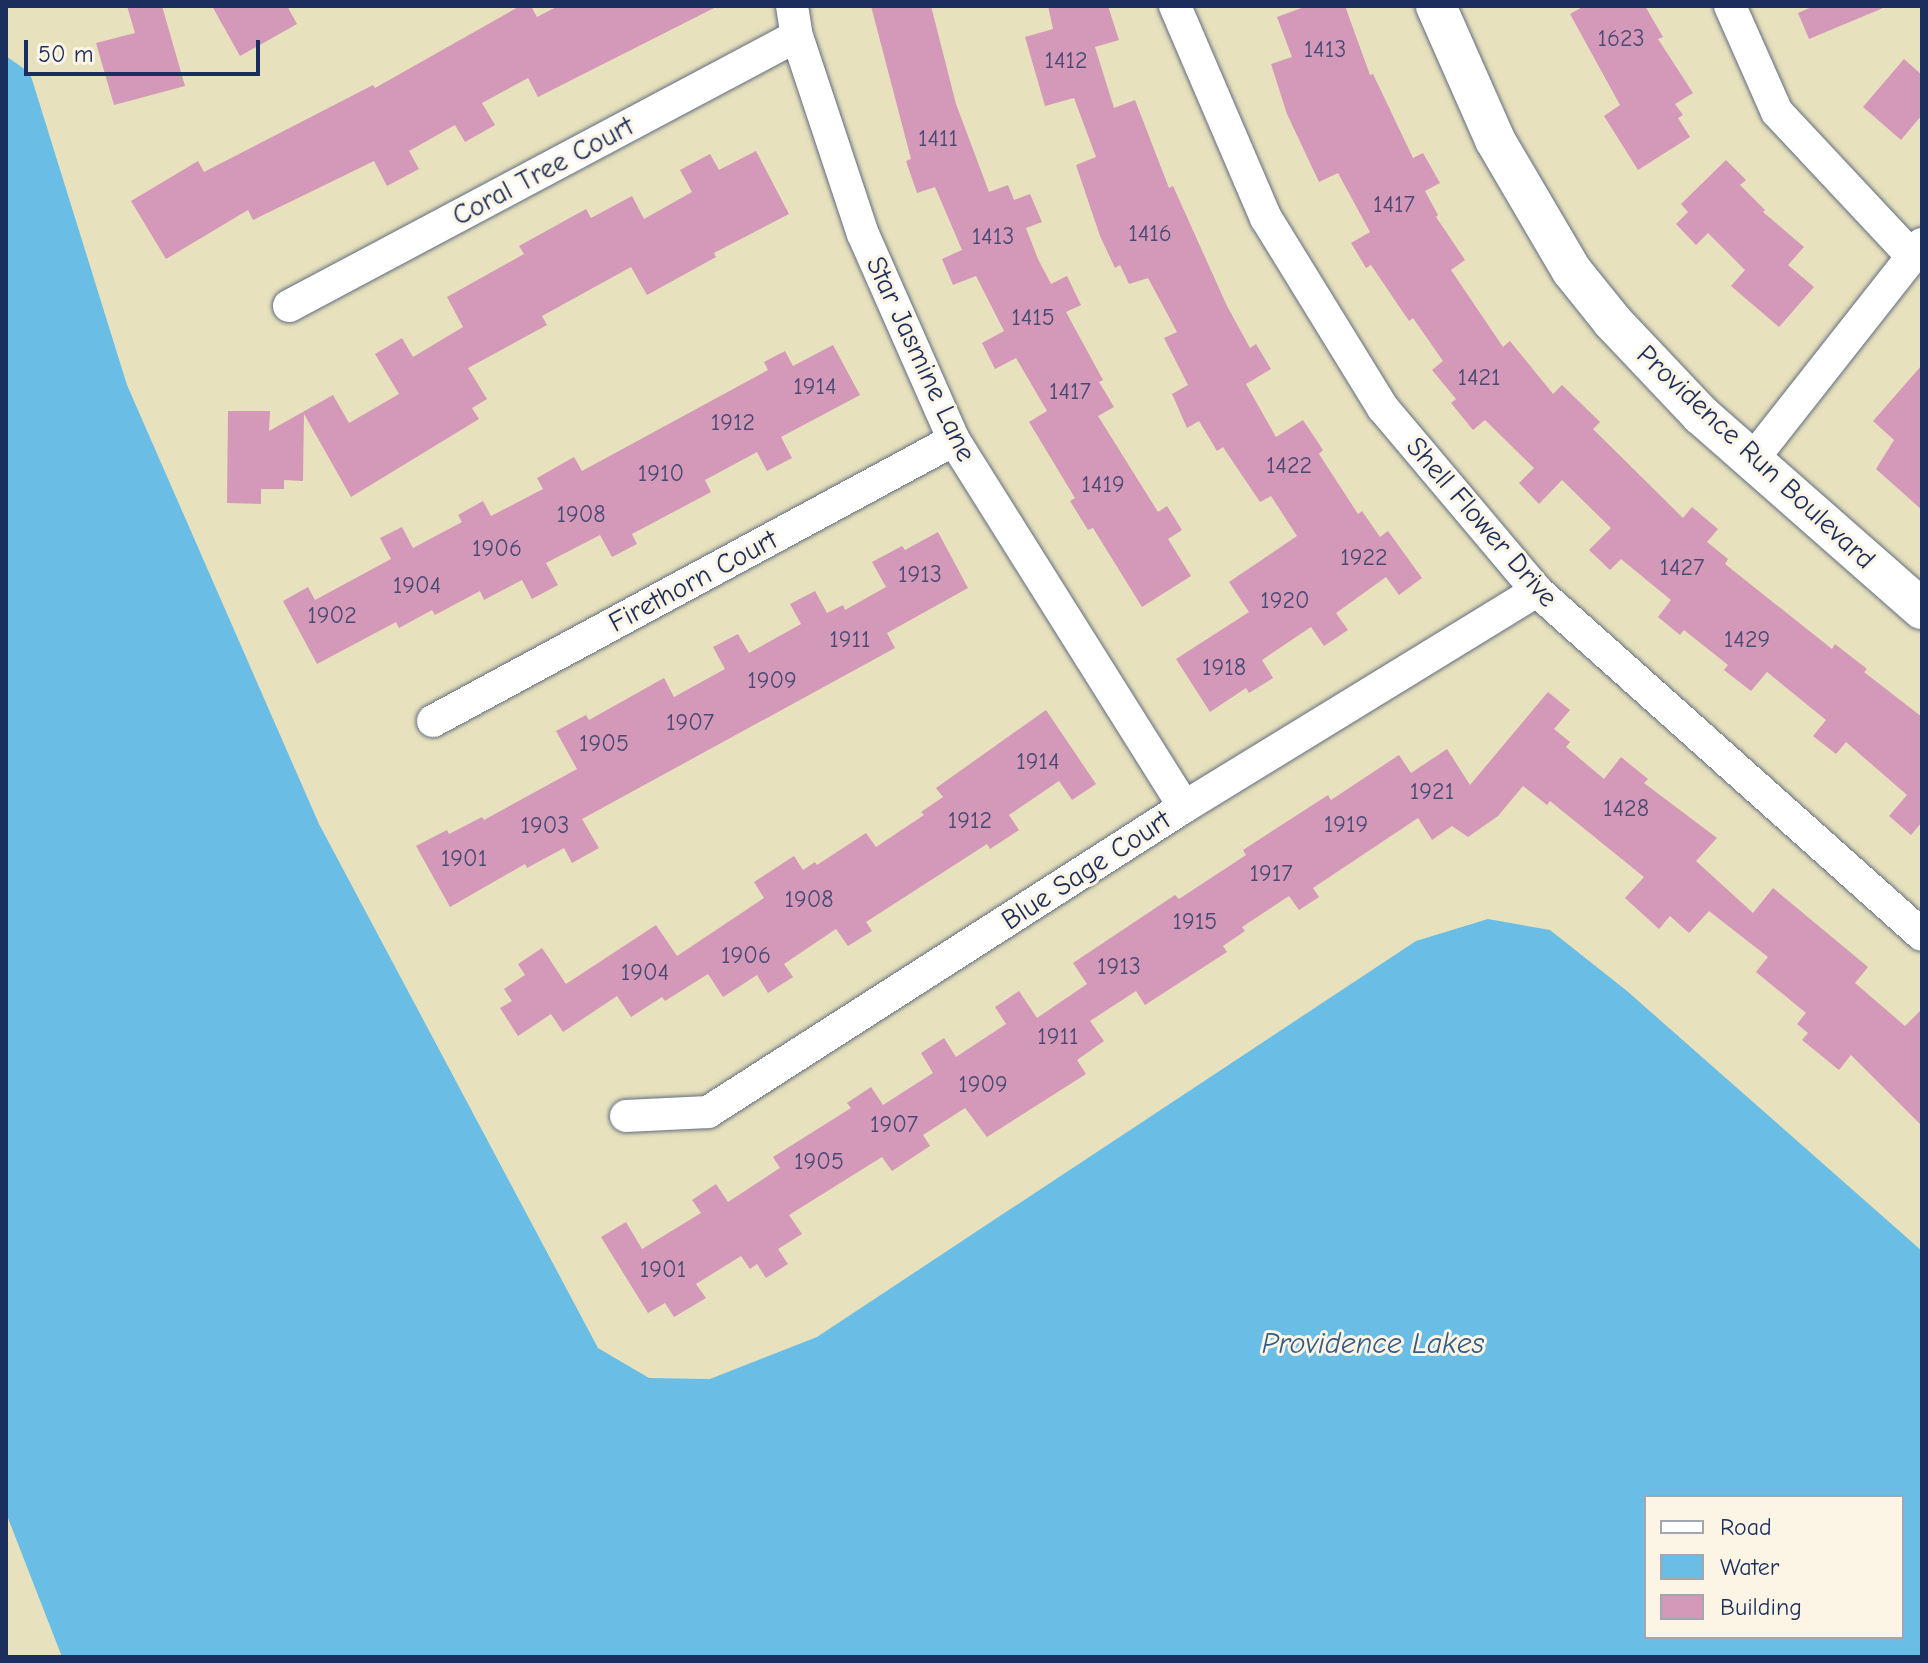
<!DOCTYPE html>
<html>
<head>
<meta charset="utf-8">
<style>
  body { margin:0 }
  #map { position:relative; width:1928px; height:1663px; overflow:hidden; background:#e7e1bd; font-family:"Comic Neue",sans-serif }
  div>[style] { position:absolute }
  .water>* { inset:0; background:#6abee6 }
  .building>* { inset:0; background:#d499b8 }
  .roads { filter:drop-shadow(0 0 2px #626d7f) drop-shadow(0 0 2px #626d7f) }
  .minor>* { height:32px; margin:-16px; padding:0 16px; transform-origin:16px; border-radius:16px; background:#fff }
  .tertiary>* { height:40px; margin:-20px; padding:0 20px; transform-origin:20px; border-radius:20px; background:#fff }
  span { translate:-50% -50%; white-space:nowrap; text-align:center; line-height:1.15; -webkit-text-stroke:6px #fcf5e5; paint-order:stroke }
  .number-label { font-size:24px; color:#494a74 }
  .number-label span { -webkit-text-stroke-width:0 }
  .street-label { font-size:28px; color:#1b2f5e }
  .water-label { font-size:30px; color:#335a87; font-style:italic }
  .frame { position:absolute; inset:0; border:8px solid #1b2f5e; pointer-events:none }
  .legend { position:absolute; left:1644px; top:1495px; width:260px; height:144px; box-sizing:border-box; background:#fcf5e5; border:2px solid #a2a6af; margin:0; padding:10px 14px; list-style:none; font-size:24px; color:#1b2f5e }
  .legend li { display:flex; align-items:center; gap:16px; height:40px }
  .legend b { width:40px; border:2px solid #a2a6af }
  .scale { position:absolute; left:24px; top:40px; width:236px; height:36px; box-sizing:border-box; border:4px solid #1b2f5e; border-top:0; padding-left:10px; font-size:24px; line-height:28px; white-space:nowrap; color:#1b2f5e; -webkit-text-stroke:6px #fcf5e5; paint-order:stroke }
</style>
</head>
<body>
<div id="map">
  <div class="water">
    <div style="clip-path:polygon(evenodd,6px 56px,30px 73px,127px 385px,319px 824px,598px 1348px,649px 1378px,710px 1379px,817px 1337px,1416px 941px,1488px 919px,1550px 930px,1627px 991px,1922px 1251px,1922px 1657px,62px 1657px,6px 1513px,6px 56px,1646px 1497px,1902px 1497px,1902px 1637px,1646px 1637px,1646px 1497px)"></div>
  </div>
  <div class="building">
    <div style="clip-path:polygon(127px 6px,162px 6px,185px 86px,114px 105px,96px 43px,135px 33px)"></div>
    <div style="clip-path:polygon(212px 6px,287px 6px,297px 24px,240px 56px)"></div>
    <div style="clip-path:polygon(520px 6px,531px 6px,537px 17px,558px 6px,718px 6px,538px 97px,528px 78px,482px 103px,495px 125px,465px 142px,455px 125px,409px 151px,419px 169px,387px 186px,374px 161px,253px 220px,248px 210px,166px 259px,131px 201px,198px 161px,204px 172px,373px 85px,375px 88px)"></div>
    <div style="clip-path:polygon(871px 6px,931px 6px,956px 104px,989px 192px,1008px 185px,1014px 200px,1030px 194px,1042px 222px,1026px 228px,1038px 259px,1051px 284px,1067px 276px,1081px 305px,1066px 312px,1103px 380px,1099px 382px,1114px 407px,1098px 416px,1158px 512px,1167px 506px,1182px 530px,1168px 539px,1191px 576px,1142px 607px,1093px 528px,1088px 530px,1070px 501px,1075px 498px,1029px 422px,1047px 411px,1016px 358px,995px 369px,982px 343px,1004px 331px,976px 276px,953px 285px,942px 259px,962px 250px,935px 187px,917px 193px,906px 161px,911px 159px)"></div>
    <div style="clip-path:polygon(1048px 6px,1108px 6px,1119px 40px,1095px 47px,1114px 108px,1135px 100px,1169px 188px,1173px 186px,1227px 306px,1250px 348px,1256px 344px,1271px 369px,1246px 384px,1276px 437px,1303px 420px,1323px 450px,1319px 454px,1358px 514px,1362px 511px,1380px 537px,1388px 531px,1422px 578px,1399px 595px,1386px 577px,1336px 613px,1348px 630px,1324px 646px,1311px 627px,1262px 660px,1273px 678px,1249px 693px,1246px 688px,1210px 712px,1176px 659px,1249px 612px,1229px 582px,1297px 536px,1271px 496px,1260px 502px,1223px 447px,1217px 451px,1199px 421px,1187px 428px,1172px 394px,1188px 385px,1164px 338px,1177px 332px,1148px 278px,1129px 284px,1120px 265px,1115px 268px,1100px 236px,1076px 165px,1096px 157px,1074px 98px,1045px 106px,1025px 37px,1053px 29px)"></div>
    <div style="clip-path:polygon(1307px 6px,1345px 6px,1370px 75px,1373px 74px,1413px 158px,1423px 153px,1440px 183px,1425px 191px,1438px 215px,1436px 217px,1465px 260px,1451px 270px,1503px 347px,1510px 341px,1553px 394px,1562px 385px,1600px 422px,1593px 429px,1683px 518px,1692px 507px,1718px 529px,1707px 542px,1728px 559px,1725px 564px,1832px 649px,1835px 644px,1867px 669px,1864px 672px,1922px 717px,1922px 822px,1911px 835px,1889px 816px,1907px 795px,1846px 742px,1836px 754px,1813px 736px,1826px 720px,1767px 672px,1751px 691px,1724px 670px,1728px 665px,1684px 630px,1680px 635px,1658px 617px,1671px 600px,1621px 559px,1610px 570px,1589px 550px,1611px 528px,1562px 480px,1539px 504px,1519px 483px,1534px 468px,1485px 420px,1473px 430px,1451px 403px,1456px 399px,1432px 370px,1443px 361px,1413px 318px,1409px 321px,1371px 265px,1366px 268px,1351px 243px,1370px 232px,1338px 173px,1319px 182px,1287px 114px,1271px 64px,1292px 57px,1277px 17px)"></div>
    <div style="clip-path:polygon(1584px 6px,1645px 6px,1663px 37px,1658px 39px,1693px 93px,1675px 104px,1683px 115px,1678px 118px,1690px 137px,1638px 170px,1604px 116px,1620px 105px,1570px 14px)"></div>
    <div style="clip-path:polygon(1814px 6px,1888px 6px,1809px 39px,1798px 13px)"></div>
    <div style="clip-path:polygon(1904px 59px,1922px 75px,1922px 115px,1901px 140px,1863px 107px)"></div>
    <div style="clip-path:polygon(756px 151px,789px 214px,714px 253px,716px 257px,647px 295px,631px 267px,542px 316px,547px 325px,468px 368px,487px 399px,472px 408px,479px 419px,351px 497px,304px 414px,303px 481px,284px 480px,284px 489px,261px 489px,261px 504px,227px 503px,228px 411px,270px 411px,269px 431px,333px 395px,349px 423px,399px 394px,375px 354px,402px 338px,413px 357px,463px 327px,447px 297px,524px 254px,519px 246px,586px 209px,591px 218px,632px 196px,644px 219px,692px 192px,680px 170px,710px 154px,719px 170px)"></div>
    <div style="clip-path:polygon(1726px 160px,1746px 180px,1740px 185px,1765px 210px,1763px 212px,1804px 247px,1788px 265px,1814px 287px,1779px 327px,1731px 286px,1745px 270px,1708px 233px,1696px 245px,1676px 224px,1688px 212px,1681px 204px)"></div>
    <div style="clip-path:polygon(833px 345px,860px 395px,781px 437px,792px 458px,767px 471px,757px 452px,705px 480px,711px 492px,632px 534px,637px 544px,612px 557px,600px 535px,546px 563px,558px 585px,532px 599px,522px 580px,484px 600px,480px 591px,435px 615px,432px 610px,399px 628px,396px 622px,317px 664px,283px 601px,308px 587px,315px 600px,391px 559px,380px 538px,402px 527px,413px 548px,462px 522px,458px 515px,483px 501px,491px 516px,543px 489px,537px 478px,574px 457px,582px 471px,768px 370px,764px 362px,785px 351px,793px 366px)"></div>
    <div style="clip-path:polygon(1922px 365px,1922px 510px,1876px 469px,1894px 440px,1873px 421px)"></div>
    <div style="clip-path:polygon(938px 532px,968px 588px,887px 633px,895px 648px,582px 819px,599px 848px,572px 863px,564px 848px,527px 868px,525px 864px,450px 907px,416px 846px,447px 830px,449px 834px,482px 817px,484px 820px,577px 769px,556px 731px,586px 715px,589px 720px,664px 678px,674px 697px,725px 669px,713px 647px,738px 634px,749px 653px,801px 624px,790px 604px,815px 591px,827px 613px,843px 605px,845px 610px,886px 587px,872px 562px,902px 546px,905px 550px)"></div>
    <div style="clip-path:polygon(1548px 692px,1570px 710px,1554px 729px,1570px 742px,1566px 747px,1604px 779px,1621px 757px,1648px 779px,1644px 783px,1717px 838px,1696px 861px,1753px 913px,1773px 888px,1868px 967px,1855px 983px,1905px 1026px,1922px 1009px,1922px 1126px,1851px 1055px,1839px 1070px,1802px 1040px,1808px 1033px,1797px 1024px,1806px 1013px,1756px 972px,1768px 957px,1709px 911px,1689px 933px,1670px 916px,1659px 929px,1625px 898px,1644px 877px,1550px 801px,1547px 805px,1523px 786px,1498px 816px,1468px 837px,1452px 826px,1432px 840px,1418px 818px,1313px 888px,1319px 897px,1299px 910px,1289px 896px,1242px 927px,1245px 931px,1223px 946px,1227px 952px,1145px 1005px,1136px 991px,1090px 1021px,1104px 1041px,1077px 1060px,1086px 1074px,987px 1137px,965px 1108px,923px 1135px,930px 1146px,892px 1171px,882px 1157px,789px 1215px,802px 1234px,778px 1249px,788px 1264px,766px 1278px,757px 1264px,750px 1269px,741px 1256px,696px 1284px,706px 1298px,674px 1317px,665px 1303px,648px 1313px,601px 1237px,626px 1222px,642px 1249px,701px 1213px,692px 1200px,716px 1184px,728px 1202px,780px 1168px,773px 1157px,851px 1108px,847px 1103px,871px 1087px,883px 1105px,933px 1073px,921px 1053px,944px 1038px,956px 1057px,1006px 1024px,995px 1007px,1019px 991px,1037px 1018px,1087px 984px,1073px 963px,1175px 895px,1179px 899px,1246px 855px,1243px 850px,1328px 795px,1331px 800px,1399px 755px,1411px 773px,1447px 749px,1470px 785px)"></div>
    <div style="clip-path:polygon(1046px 710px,1096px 784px,1072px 800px,1059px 781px,1009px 815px,1019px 830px,990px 849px,987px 844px,866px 922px,872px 931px,848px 946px,836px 929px,784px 964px,793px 977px,768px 993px,757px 975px,723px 997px,708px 974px,665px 1001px,662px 997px,631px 1017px,617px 996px,563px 1032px,551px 1014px,518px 1036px,500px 1008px,512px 1001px,504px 989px,525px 975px,518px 964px,542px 948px,566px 984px,656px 925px,677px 956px,764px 898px,754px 882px,794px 856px,803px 870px,815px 862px,817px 865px,866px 833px,876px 847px,924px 815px,921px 812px,943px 797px,936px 788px)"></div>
  </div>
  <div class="roads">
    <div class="minor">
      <div style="left:792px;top:6px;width:30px;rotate:81deg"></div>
      <div style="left:797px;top:36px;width:209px;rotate:71.6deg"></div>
      <div style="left:863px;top:234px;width:225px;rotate:66.2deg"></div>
      <div style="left:954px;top:440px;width:433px;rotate:57.9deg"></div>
      <div style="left:1175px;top:6px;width:231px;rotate:66.8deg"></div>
      <div style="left:1266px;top:218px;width:223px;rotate:58.4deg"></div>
      <div style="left:1383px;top:408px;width:239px;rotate:49.9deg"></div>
      <div style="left:1537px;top:591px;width:516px;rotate:41.78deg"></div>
      <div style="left:1730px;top:6px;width:116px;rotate:66.1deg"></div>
      <div style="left:1777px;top:112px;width:196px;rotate:46.9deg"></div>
      <div style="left:289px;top:306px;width:575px;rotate:-27.99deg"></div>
      <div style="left:1752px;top:460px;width:275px;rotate:-51.8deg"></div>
      <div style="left:433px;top:721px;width:592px;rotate:-28.34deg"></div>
      <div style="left:626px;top:1116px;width:82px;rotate:-2.8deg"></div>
      <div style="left:708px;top:1112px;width:565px;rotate:-32.65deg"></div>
      <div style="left:1184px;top:807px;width:414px;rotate:-31.5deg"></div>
    </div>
    <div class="tertiary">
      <div style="left:1436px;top:6px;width:146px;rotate:66.2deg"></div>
      <div style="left:1495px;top:140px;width:152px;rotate:59.6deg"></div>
      <div style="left:1572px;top:271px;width:65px;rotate:51.2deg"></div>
      <div style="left:1613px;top:322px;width:128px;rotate:46.6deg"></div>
      <div style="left:1701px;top:415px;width:294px;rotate:41.3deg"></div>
    </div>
  </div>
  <div class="number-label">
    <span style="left:1621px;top:39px">1623</span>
    <span style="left:1325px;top:50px">1413</span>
    <span style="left:1066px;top:61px">1412</span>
    <span style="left:938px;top:139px">1411</span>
    <span style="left:1394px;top:205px">1417</span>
    <span style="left:1150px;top:234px">1416</span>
    <span style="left:993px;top:237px">1413</span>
    <span style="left:1033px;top:318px">1415</span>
    <span style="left:1479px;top:378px">1421</span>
    <span style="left:815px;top:387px">1914</span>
    <span style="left:1070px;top:392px">1417</span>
    <span style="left:733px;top:423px">1912</span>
    <span style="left:1289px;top:466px">1422</span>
    <span style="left:661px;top:474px">1910</span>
    <span style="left:1103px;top:485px">1419</span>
    <span style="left:581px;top:515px">1908</span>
    <span style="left:497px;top:549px">1906</span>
    <span style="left:1364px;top:558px">1922</span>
    <span style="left:1682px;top:568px">1427</span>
    <span style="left:920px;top:575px">1913</span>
    <span style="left:417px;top:586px">1904</span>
    <span style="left:1285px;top:601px">1920</span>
    <span style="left:332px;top:616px">1902</span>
    <span style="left:850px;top:640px">1911</span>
    <span style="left:1747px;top:640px">1429</span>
    <span style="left:1224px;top:668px">1918</span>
    <span style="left:772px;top:681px">1909</span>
    <span style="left:690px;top:723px">1907</span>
    <span style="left:604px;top:744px">1905</span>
    <span style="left:1038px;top:762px">1914</span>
    <span style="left:1432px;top:792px">1921</span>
    <span style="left:1626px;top:809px">1428</span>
    <span style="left:970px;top:821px">1912</span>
    <span style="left:1346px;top:825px">1919</span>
    <span style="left:545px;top:826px">1903</span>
    <span style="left:464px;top:859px">1901</span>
    <span style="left:1271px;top:874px">1917</span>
    <span style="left:809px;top:900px">1908</span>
    <span style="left:1195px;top:922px">1915</span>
    <span style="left:746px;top:956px">1906</span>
    <span style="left:1119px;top:967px">1913</span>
    <span style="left:645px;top:973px">1904</span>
    <span style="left:1058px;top:1037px">1911</span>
    <span style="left:983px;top:1085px">1909</span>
    <span style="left:894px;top:1125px">1907</span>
    <span style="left:819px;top:1162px">1905</span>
    <span style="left:663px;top:1270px">1901</span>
  </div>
  <div class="street-label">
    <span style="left:543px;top:171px;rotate:-28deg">Coral Tree Court</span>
    <span style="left:921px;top:359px;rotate:65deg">Star Jasmine Lane</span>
    <span style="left:1756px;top:457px;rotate:43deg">Providence Run Boulevard</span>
    <span style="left:1482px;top:522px;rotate:49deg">Shell Flower Drive</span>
    <span style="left:693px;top:581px;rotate:-28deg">Firethorn Court</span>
    <span style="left:1086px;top:870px;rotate:-33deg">Blue Sage Court</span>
  </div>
  <div class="water-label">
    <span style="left:1373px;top:1344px">Providence Lakes</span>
  </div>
  <div class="frame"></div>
  <ul class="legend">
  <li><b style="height:10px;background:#fff"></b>Road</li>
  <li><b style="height:22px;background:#6abee6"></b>Water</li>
  <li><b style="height:22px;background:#d499b8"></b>Building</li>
  </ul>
  <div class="scale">50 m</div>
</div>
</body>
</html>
